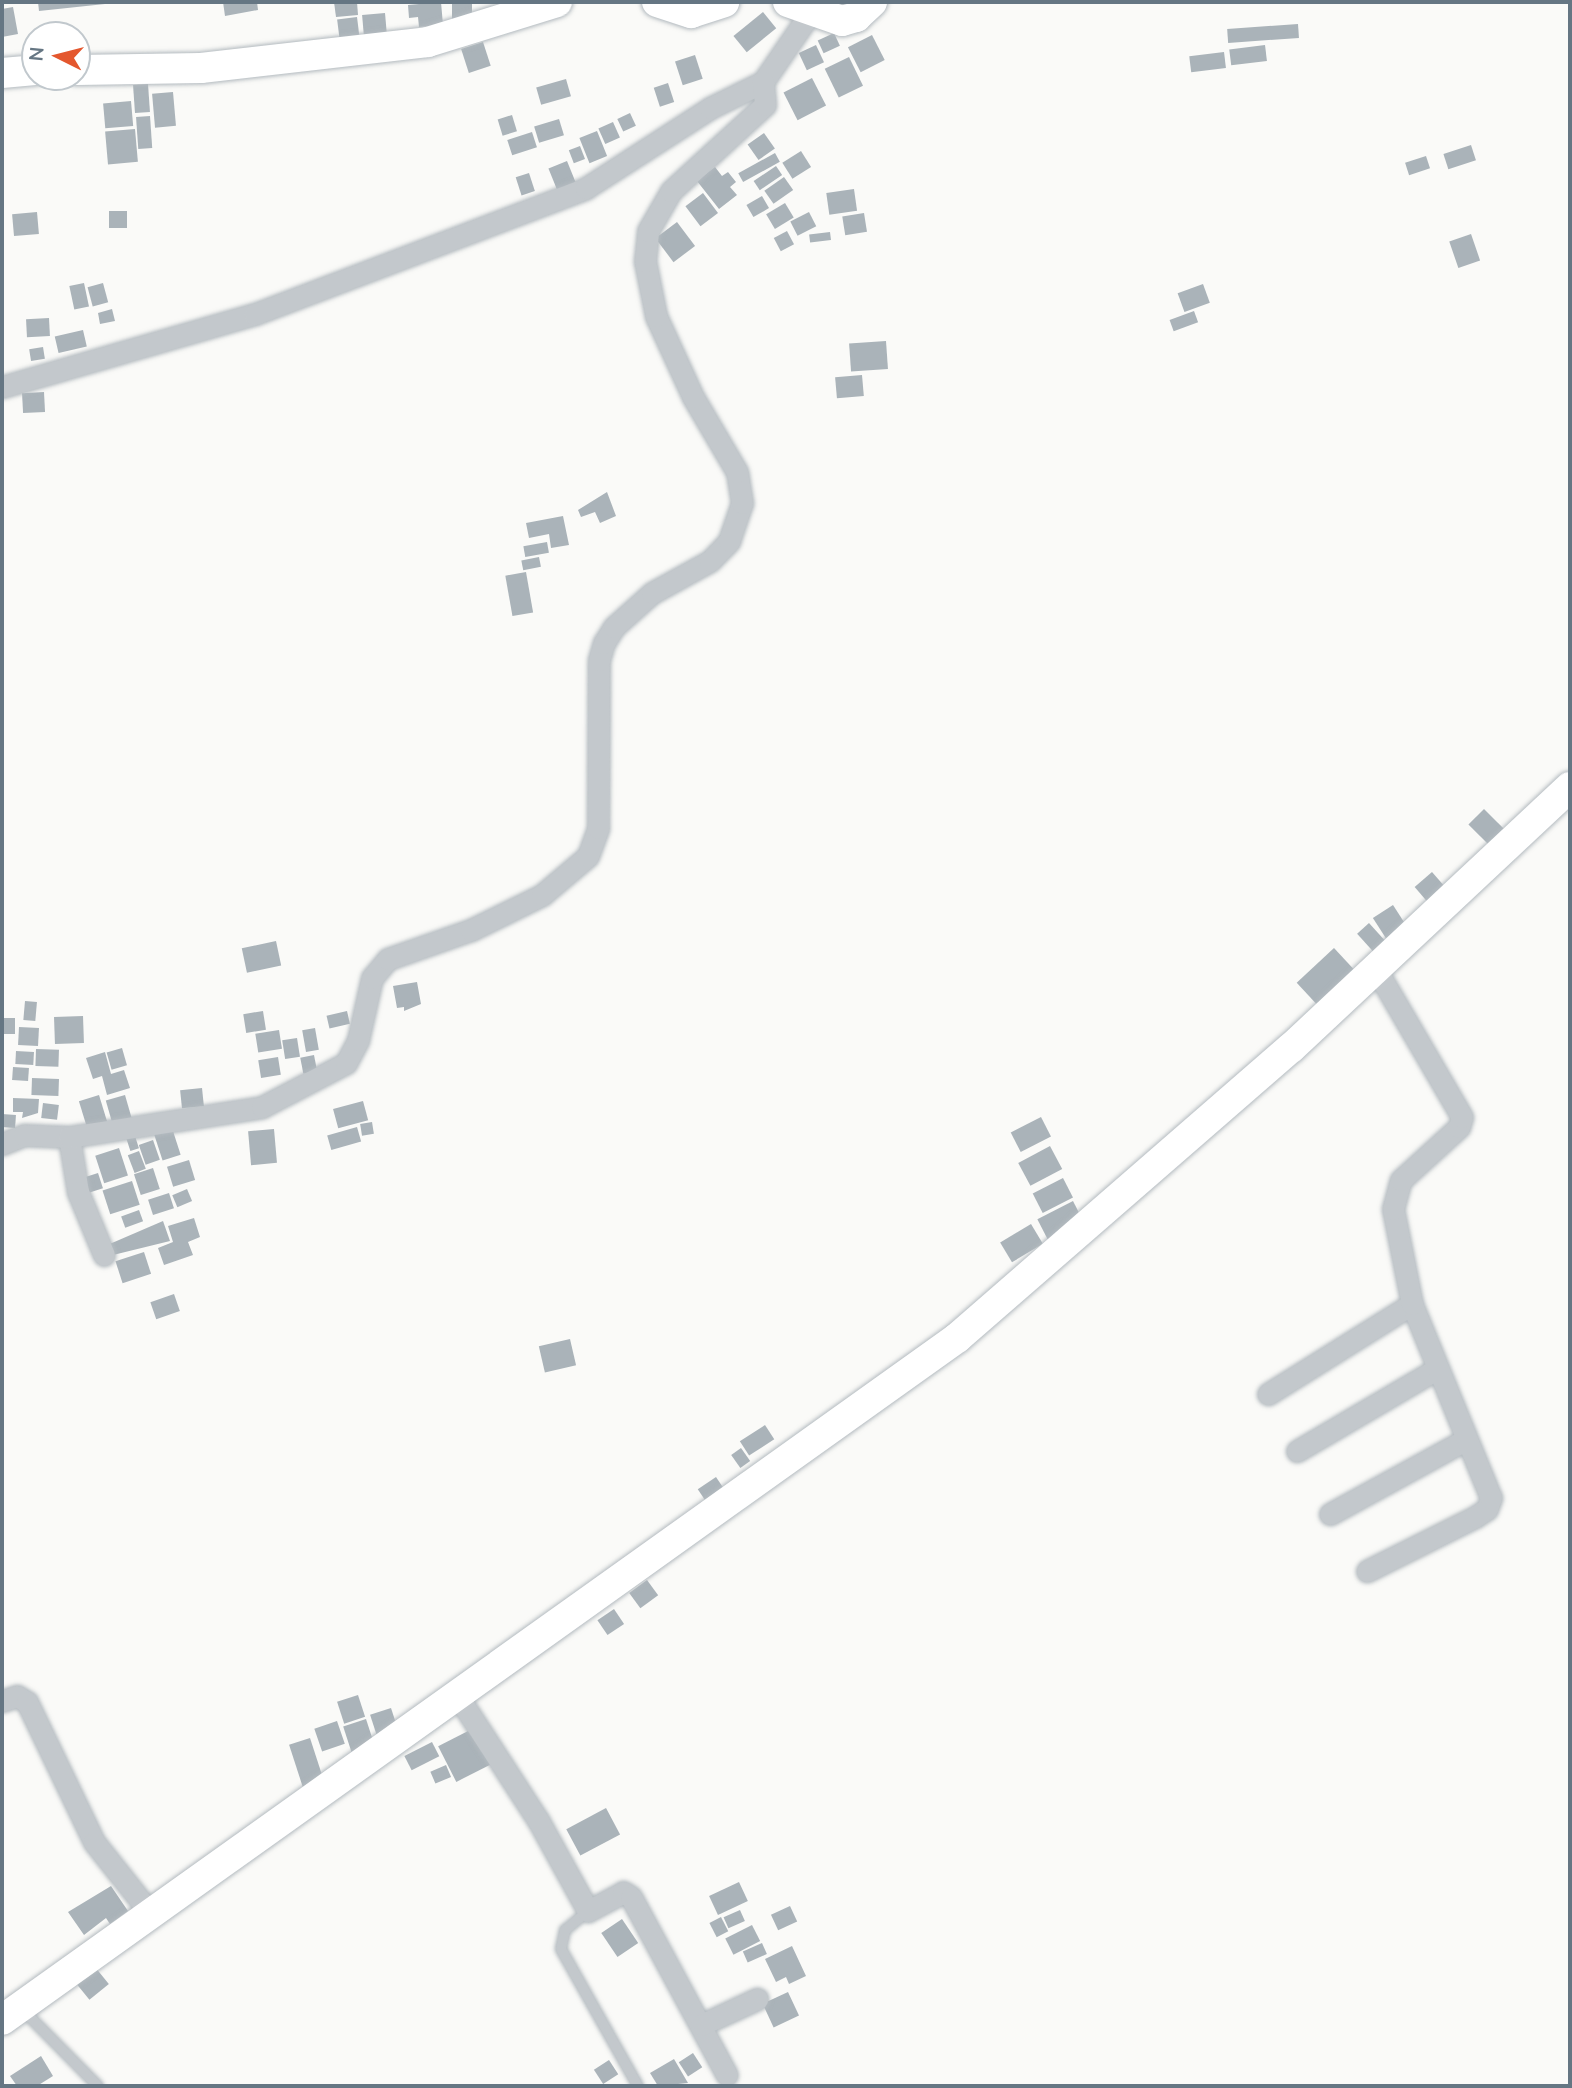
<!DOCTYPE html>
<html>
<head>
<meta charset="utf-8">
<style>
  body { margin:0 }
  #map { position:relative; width:1572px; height:2088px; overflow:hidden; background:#fafaf8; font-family:"Nunito Sans",sans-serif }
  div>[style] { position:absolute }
  .building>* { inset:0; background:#aab3b9; transform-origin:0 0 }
  .roads { filter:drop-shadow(0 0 2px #b3babf) drop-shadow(0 0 2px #b3babf) }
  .lane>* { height:10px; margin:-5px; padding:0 5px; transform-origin:5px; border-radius:5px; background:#c3c8cc }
  .street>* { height:21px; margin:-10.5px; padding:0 10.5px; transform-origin:10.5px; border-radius:10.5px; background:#c3c8cc }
  .secondary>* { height:30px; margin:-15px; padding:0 15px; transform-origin:15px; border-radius:15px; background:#fff }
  span { translate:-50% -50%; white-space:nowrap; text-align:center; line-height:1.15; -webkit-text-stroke:7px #fff; paint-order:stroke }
  .frame { position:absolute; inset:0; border:4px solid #657683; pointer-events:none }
  .north { position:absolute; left:21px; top:21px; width:70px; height:70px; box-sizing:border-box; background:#fff; border:2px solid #c1c8cd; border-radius:50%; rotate:276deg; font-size:19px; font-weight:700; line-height:28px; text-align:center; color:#657683 }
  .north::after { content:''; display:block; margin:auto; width:24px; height:32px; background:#e4572e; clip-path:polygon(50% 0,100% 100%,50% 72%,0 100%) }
</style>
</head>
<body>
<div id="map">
  <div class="building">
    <div style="clip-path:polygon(38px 2px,104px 2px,105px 4px,39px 11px)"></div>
    <div style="clip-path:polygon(223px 2px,257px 2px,258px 10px,225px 16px)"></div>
    <div style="clip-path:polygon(334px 2px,357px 2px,358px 15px,336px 17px)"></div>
    <div style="clip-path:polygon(441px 2px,443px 25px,419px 27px,418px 17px,409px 18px,408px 5px)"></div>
    <div style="left:452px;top:2px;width:20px;height:20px"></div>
    <div style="clip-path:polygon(13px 7px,18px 34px,2px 37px,2px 9px)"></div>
    <div style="left:763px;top:12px;width:21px;height:38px;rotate:51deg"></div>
    <div style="left:385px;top:13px;width:23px;height:23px;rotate:85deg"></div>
    <div style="left:357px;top:17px;width:26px;height:20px;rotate:83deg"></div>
    <div style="left:1298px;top:24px;width:14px;height:71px;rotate:86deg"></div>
    <div style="left:834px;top:33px;width:14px;height:18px;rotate:65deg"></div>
    <div style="left:872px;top:35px;width:28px;height:27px;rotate:63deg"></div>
    <div style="left:483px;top:42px;width:25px;height:23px;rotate:72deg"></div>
    <div style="left:816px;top:45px;width:19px;height:19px;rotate:65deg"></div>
    <div style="left:1265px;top:45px;width:16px;height:36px;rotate:83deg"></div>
    <div style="left:1224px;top:52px;width:16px;height:35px;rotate:83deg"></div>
    <div style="left:695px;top:55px;width:25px;height:21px;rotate:72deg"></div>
    <div style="left:849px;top:57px;width:32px;height:27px;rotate:64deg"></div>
    <div style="left:812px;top:78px;width:31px;height:32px;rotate:63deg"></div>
    <div style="left:566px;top:79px;width:18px;height:31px;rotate:74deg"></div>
    <div style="left:668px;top:83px;width:20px;height:15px;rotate:72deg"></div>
    <div style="left:148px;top:84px;width:28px;height:15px;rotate:86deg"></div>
    <div style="left:173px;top:92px;width:34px;height:21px;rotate:85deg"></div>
    <div style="left:131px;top:101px;width:25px;height:28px;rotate:85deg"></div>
    <div style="left:630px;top:113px;width:14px;height:14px;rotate:65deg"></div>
    <div style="left:512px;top:115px;width:17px;height:15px;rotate:73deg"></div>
    <div style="left:150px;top:116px;width:32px;height:14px;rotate:86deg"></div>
    <div style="left:559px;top:119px;width:17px;height:26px;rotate:73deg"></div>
    <div style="left:613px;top:122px;width:17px;height:16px;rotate:66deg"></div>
    <div style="left:135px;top:129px;width:33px;height:30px;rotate:85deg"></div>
    <div style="left:597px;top:131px;width:27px;height:19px;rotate:68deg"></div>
    <div style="left:532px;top:132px;width:16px;height:26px;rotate:72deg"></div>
    <div style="left:764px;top:133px;width:19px;height:20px;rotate:55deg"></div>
    <div style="left:1471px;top:145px;width:16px;height:29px;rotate:72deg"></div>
    <div style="left:580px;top:146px;width:14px;height:12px;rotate:69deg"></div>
    <div style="left:801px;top:151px;width:19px;height:22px;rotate:58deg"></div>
    <div style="left:775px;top:153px;width:10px;height:42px;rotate:61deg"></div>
    <div style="left:1426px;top:156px;width:13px;height:22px;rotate:72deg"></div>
    <div style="left:567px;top:161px;width:27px;height:20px;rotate:68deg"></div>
    <div style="left:776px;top:166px;width:11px;height:27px;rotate:56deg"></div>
    <div style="clip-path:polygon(715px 167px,722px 176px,728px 172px,736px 182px,730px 187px,737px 195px,719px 209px,697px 181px)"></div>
    <div style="left:529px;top:173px;width:19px;height:14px;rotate:72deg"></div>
    <div style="left:784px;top:177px;width:16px;height:24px;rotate:55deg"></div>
    <div style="left:854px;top:189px;width:22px;height:28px;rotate:82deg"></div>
    <div style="left:703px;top:193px;width:25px;height:22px;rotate:53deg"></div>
    <div style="left:762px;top:196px;width:14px;height:18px;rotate:60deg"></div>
    <div style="left:785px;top:203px;width:17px;height:22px;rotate:59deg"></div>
    <div style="left:109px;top:211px;width:18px;height:17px"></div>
    <div style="left:37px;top:212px;width:22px;height:25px;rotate:85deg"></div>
    <div style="left:809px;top:212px;width:16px;height:21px;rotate:63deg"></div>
    <div style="left:864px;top:213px;width:19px;height:22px;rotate:81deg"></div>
    <div style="left:677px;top:222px;width:30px;height:27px;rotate:53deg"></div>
    <div style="left:787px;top:231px;width:15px;height:15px;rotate:62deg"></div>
    <div style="left:830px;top:232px;width:8px;height:21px;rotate:83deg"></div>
    <div style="left:1471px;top:234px;width:28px;height:23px;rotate:71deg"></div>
    <div style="left:84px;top:283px;width:24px;height:15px;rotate:78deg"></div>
    <div style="left:103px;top:283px;width:20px;height:16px;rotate:75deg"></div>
    <div style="left:1203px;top:284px;width:20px;height:27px;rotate:70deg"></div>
    <div style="clip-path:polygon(112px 309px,115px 321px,100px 324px,98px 313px)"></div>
    <div style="left:1194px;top:311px;width:12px;height:26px;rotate:70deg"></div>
    <div style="left:49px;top:318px;width:18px;height:23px;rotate:87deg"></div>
    <div style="left:83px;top:330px;width:17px;height:29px;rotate:77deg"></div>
    <div style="left:886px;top:341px;width:28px;height:37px;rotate:86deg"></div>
    <div style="left:43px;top:347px;width:12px;height:14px;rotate:81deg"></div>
    <div style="left:862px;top:375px;width:21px;height:27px;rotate:85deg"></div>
    <div style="left:44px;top:392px;width:20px;height:22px;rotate:87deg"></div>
    <div style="clip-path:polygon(607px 492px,616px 516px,600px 523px,595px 512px,581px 517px,578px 510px)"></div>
    <div style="clip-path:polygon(563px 516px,569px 545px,551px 548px,549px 534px,529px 538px,526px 523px)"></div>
    <div style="left:547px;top:542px;width:11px;height:24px;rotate:80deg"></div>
    <div style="left:539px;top:557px;width:10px;height:18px;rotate:79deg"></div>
    <div style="left:526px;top:572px;width:41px;height:21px;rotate:80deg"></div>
    <div style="left:1484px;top:809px;width:28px;height:22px;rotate:45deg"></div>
    <div style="left:1432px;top:872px;width:20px;height:23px;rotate:49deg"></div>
    <div style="left:1393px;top:905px;width:24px;height:24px;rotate:57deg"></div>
    <div style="left:1369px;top:923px;width:25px;height:16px;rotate:48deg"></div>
    <div style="left:276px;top:941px;width:25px;height:35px;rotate:78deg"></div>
    <div style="left:1334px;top:948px;width:33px;height:51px;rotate:47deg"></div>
    <div style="clip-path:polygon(417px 982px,421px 1004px,404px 1011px,404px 1007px,397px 1008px,393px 986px)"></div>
    <div style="left:25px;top:1001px;width:12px;height:19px;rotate:5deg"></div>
    <div style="left:263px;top:1011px;width:19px;height:20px;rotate:81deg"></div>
    <div style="left:347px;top:1011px;width:13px;height:21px;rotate:77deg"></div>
    <div style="left:83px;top:1016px;width:27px;height:29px;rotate:88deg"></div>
    <div style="left:4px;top:1018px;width:11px;height:16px"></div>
    <div style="left:19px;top:1027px;width:20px;height:18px;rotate:3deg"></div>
    <div style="left:315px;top:1028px;width:22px;height:13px;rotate:80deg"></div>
    <div style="left:279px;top:1030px;width:19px;height:24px;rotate:81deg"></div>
    <div style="left:297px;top:1038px;width:19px;height:15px;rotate:81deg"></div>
    <div style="left:122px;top:1048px;width:18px;height:16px;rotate:74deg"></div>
    <div style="left:36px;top:1049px;width:23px;height:17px;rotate:2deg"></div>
    <div style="left:16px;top:1051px;width:18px;height:13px;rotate:3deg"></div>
    <div style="clip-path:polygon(105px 1052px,111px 1074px,124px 1070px,130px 1088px,107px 1095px,102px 1076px,93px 1079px,86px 1058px)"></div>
    <div style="left:314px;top:1055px;width:16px;height:14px;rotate:79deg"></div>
    <div style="left:278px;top:1057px;width:18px;height:20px;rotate:81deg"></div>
    <div style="left:13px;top:1067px;width:16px;height:13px;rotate:4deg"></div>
    <div style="left:32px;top:1078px;width:27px;height:17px;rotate:2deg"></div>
    <div style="left:202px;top:1088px;width:18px;height:22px;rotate:84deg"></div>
    <div style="left:99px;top:1095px;width:31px;height:21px;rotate:73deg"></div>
    <div style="left:125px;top:1095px;width:25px;height:20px;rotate:74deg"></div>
    <div style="clip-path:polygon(13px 1098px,39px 1099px,38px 1113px,22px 1118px,23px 1112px,13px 1112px)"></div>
    <div style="left:363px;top:1101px;width:20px;height:31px;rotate:75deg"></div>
    <div style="left:43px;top:1103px;width:16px;height:15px;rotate:7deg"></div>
    <div style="left:2px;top:1114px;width:14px;height:13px;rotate:4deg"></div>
    <div style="left:1041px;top:1117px;width:22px;height:34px;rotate:63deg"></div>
    <div style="left:372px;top:1122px;width:12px;height:12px;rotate:81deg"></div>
    <div style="left:357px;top:1127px;width:15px;height:31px;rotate:74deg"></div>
    <div style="left:172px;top:1128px;width:28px;height:19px;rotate:72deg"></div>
    <div style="left:274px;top:1129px;width:34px;height:26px;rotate:85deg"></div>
    <div style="left:134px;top:1133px;width:16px;height:9px;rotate:72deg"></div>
    <div style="left:153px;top:1140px;width:21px;height:15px;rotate:71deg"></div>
    <div style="left:1050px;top:1146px;width:26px;height:36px;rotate:62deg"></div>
    <div style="left:119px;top:1148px;width:29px;height:25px;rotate:72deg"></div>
    <div style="left:139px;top:1151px;width:19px;height:12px;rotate:69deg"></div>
    <div style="left:189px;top:1160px;width:21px;height:23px;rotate:73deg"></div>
    <div style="left:153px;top:1168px;width:22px;height:20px;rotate:72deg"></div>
    <div style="left:98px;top:1173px;width:16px;height:14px;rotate:72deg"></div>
    <div style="left:1063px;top:1178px;width:22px;height:34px;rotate:63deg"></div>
    <div style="left:132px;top:1181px;width:25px;height:31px;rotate:72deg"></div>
    <div style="left:187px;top:1189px;width:13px;height:16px;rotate:67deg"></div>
    <div style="left:169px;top:1193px;width:16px;height:22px;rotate:72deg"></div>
    <div style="left:1073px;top:1201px;width:28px;height:40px;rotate:63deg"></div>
    <div style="left:139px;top:1210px;width:12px;height:19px;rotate:70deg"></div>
    <div style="clip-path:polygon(194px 1218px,200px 1237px,188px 1242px,193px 1255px,164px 1265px,158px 1248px,173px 1242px,168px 1226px)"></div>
    <div style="clip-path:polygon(163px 1221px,170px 1241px,109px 1256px,105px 1246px)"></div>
    <div style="left:1031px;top:1224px;width:23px;height:36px;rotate:59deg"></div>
    <div style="left:144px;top:1252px;width:23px;height:30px;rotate:72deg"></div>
    <div style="left:174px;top:1294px;width:18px;height:25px;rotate:71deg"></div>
    <div style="left:570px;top:1339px;width:27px;height:32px;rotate:77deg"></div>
    <div style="left:765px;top:1425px;width:17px;height:30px;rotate:57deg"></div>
    <div style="left:741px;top:1448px;width:16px;height:12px;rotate:55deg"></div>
    <div style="left:716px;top:1477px;width:18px;height:22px;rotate:56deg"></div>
    <div style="left:647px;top:1580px;width:19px;height:22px;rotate:54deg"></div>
    <div style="left:614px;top:1609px;width:18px;height:20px;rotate:56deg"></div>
    <div style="left:358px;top:1695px;width:23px;height:22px;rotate:72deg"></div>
    <div style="left:391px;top:1708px;width:25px;height:22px;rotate:72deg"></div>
    <div style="left:366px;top:1719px;width:29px;height:24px;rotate:72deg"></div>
    <div style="left:337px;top:1721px;width:24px;height:24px;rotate:71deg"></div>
    <div style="left:472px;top:1729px;width:40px;height:38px;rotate:63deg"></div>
    <div style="left:310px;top:1738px;width:48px;height:22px;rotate:72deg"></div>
    <div style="left:432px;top:1742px;width:16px;height:31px;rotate:63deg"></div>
    <div style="left:446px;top:1765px;width:13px;height:17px;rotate:67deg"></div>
    <div style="left:606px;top:1808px;width:30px;height:45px;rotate:62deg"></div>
    <div style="left:739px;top:1882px;width:21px;height:33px;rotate:65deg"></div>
    <div style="clip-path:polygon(111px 1886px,128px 1911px,110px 1924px,106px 1918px,84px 1935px,68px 1912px)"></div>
    <div style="left:790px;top:1906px;width:17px;height:21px;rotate:65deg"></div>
    <div style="left:740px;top:1910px;width:12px;height:18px;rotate:66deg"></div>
    <div style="left:721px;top:1917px;width:16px;height:13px;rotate:63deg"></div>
    <div style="left:622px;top:1919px;width:29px;height:25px;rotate:56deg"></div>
    <div style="left:752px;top:1925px;width:18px;height:30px;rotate:63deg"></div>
    <div style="left:762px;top:1943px;width:12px;height:21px;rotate:66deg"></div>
    <div style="clip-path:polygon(792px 1946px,806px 1976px,789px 1984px,786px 1977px,776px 1982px,765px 1959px)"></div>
    <div style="left:95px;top:1967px;width:22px;height:25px;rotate:51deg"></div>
    <div style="left:788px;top:1992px;width:26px;height:28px;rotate:65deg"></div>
    <div style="left:693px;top:2053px;width:17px;height:17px;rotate:57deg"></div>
    <div style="clip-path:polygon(41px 2056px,53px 2076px,37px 2086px,17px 2086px,10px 2076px)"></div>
    <div style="clip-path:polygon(674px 2059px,688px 2083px,658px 2086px,650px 2073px)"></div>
    <div style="left:609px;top:2060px;width:17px;height:18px;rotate:57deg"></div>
  </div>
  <div class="roads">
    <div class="lane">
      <div style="left:588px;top:1911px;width:30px;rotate:140deg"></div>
      <div style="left:565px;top:1930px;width:19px;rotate:102deg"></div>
      <div style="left:561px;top:1949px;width:157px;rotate:60.7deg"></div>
      <div style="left:22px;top:2009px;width:108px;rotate:45.4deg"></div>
    </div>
    <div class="street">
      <div style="left:2px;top:387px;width:263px;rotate:-16.1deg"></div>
      <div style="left:255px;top:314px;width:354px;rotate:-20.8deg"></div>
      <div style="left:586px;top:188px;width:148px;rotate:-32.8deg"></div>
      <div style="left:710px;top:108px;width:59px;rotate:-26.1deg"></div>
      <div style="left:763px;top:82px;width:85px;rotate:-55.6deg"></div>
      <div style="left:69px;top:1137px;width:56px;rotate:80.7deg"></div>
      <div style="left:78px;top:1192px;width:68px;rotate:67.6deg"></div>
      <div style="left:2px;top:1144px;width:24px;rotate:-22deg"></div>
      <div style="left:24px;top:1135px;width:45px;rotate:2.5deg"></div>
      <div style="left:69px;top:1137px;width:195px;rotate:-8.8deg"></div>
      <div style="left:262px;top:1107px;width:95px;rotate:-27.6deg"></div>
      <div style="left:346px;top:1063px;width:26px;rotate:-62deg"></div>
      <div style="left:358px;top:1040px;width:64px;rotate:-77.3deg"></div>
      <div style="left:372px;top:978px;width:25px;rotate:-50deg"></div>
      <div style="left:388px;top:959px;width:88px;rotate:-19.3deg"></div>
      <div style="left:471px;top:930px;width:79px;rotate:-26.2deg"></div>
      <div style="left:542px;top:895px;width:60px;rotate:-40.3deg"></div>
      <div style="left:588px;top:856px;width:30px;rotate:-70deg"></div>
      <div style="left:598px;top:828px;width:168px;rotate:-89.7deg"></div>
      <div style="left:599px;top:660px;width:18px;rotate:-74deg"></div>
      <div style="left:604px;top:643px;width:19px;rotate:-58deg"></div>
      <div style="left:614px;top:627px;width:51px;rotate:-41.8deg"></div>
      <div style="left:652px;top:593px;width:66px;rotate:-28.9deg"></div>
      <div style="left:710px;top:561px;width:28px;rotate:-46deg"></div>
      <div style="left:729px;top:541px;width:40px;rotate:-71.1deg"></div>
      <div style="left:742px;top:503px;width:31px;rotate:-99deg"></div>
      <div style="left:737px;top:472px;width:87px;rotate:-120.4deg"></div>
      <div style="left:693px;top:397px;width:89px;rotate:-114.6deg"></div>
      <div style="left:656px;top:316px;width:56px;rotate:-101.3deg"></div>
      <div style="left:645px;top:261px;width:30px;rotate:-84deg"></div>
      <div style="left:648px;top:231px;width:46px;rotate:-60.1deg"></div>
      <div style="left:671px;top:191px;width:127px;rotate:-42.5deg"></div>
      <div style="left:765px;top:105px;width:23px;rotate:-95deg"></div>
      <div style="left:1268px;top:1394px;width:170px;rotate:-32deg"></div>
      <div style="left:1297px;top:1451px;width:160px;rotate:-30.4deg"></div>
      <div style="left:1330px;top:1514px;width:154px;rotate:-28.7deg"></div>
      <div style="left:1367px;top:1571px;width:121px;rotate:-26.6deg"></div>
      <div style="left:1475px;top:1517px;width:14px;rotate:-34deg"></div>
      <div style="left:1487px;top:1509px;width:12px;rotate:-70deg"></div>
      <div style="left:1491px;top:1498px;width:209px;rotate:-112.2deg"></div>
      <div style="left:1412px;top:1304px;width:97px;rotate:-101.3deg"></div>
      <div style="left:1393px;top:1209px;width:30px;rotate:-75deg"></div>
      <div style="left:1401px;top:1180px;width:79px;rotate:-42.4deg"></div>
      <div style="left:1459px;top:1127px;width:10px;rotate:-73deg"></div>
      <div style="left:1462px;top:1117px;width:171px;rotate:-120.2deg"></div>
      <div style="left:457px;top:1695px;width:149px;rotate:57.1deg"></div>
      <div style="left:538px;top:1820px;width:104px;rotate:61.2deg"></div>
      <div style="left:588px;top:1911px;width:40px;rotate:-28deg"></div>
      <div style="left:623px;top:1892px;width:9px;rotate:32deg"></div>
      <div style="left:631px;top:1897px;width:202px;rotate:61.7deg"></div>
      <div style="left:2px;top:1701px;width:16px;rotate:-18deg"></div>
      <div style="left:17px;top:1696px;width:12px;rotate:31deg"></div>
      <div style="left:27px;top:1702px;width:155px;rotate:64.4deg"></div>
      <div style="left:94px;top:1842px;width:92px;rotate:51.6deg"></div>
      <div style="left:701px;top:2025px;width:62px;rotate:-24.9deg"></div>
    </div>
    <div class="secondary">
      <div style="left:657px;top:2px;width:36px;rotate:18deg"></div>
      <div style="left:691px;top:13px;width:35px;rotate:-18deg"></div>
      <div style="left:788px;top:2px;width:57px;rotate:19.4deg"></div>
      <div style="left:842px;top:21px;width:15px;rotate:-16deg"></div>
      <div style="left:856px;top:17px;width:22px;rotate:-43deg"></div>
      <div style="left:77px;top:70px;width:124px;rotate:-0.9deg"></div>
      <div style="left:201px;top:68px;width:228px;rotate:-6.5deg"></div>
      <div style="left:428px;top:42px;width:135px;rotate:-17.2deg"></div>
      <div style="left:2px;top:73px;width:33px;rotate:-5deg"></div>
      <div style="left:2px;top:2020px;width:1174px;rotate:-35.53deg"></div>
      <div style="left:957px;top:1338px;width:442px;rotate:-41deg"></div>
      <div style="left:1291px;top:1048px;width:382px;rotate:-43.1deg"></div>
    </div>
  </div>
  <div class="frame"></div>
  <div class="north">N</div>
</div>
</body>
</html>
